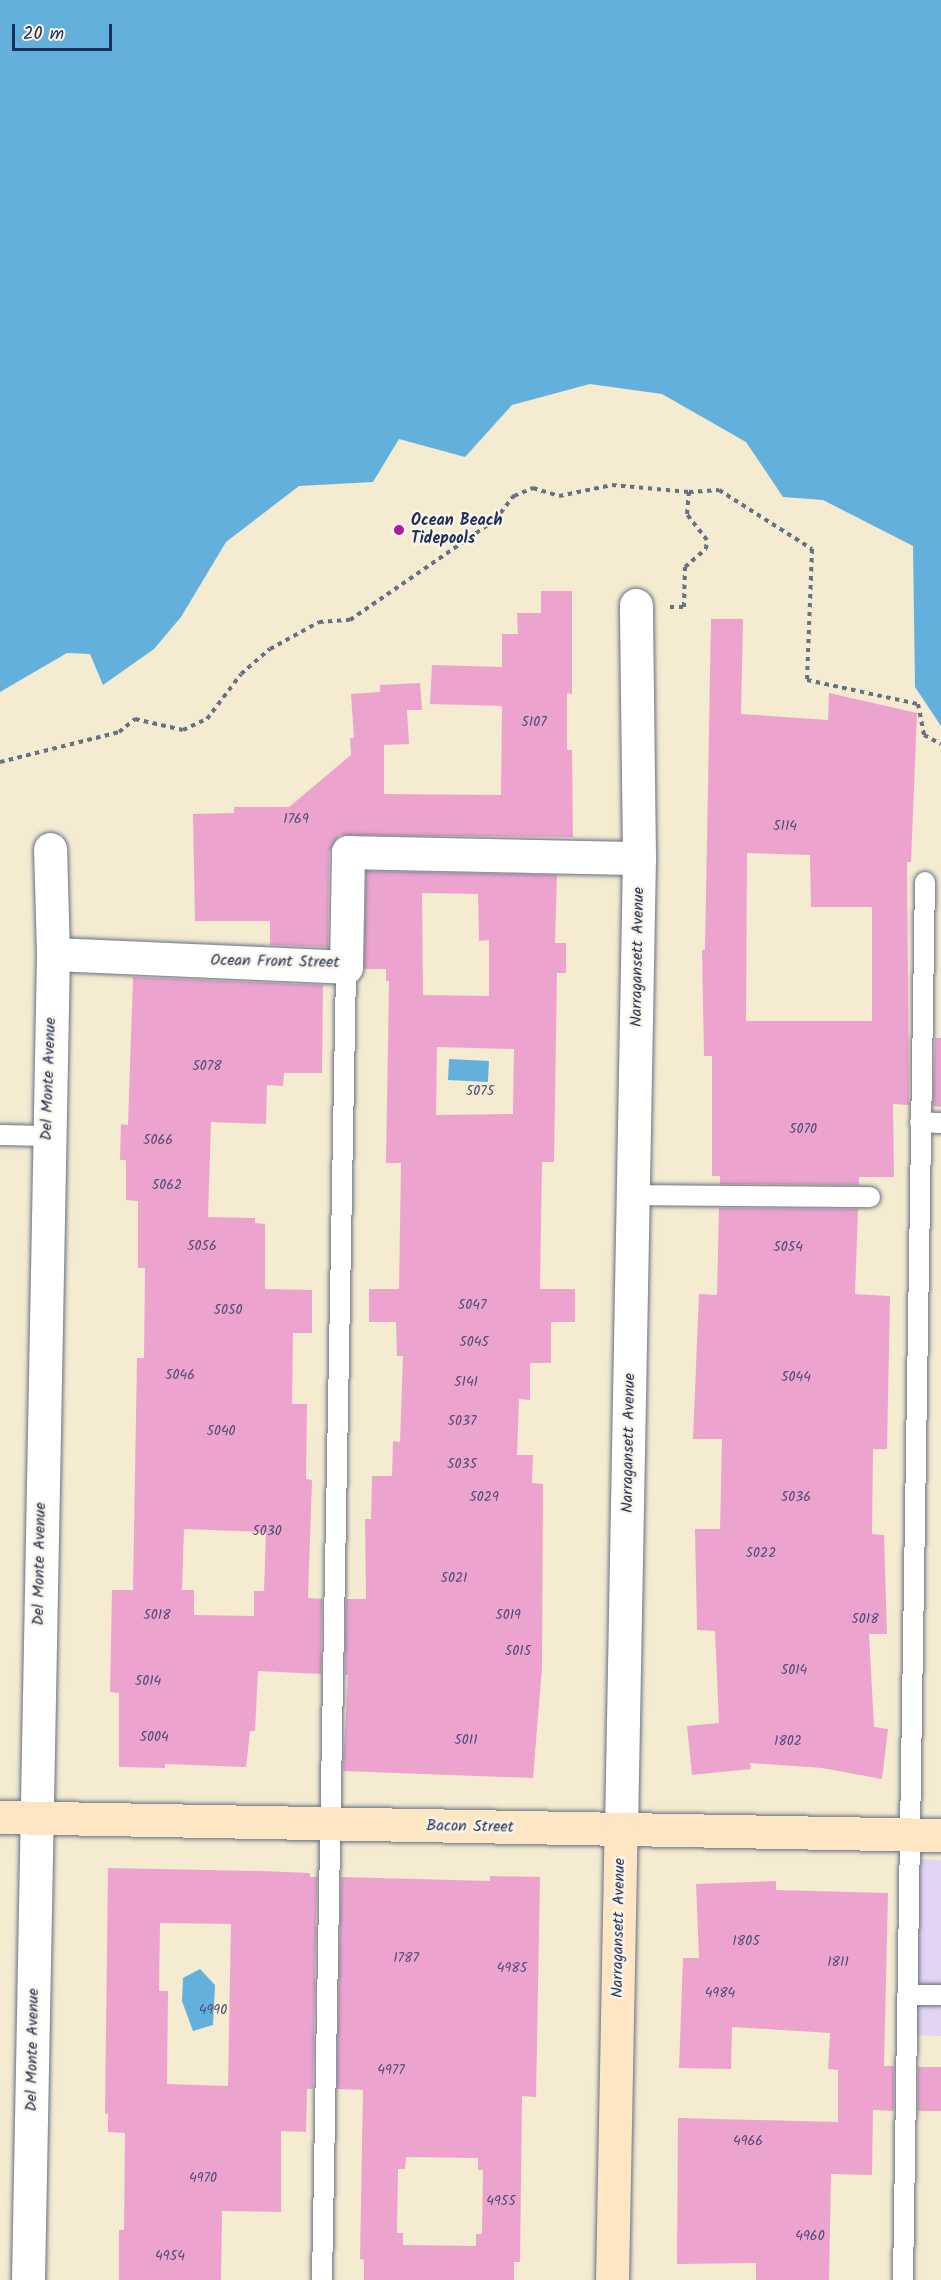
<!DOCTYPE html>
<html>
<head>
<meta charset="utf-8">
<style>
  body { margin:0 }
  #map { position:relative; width:941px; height:2280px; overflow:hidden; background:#f4ebd1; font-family:Kalam,sans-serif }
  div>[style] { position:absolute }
  .built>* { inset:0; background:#e2d4f3 }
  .water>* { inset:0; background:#64b0dd; transform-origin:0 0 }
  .building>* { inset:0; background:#eca4cf; transform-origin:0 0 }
  .path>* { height:4px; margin-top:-2px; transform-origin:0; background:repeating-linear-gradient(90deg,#677186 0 4.5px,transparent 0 9px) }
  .roads { filter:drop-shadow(0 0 2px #677186) drop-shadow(0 0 2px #677186) }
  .lane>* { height:20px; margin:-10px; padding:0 10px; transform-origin:10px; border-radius:10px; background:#fff }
  .street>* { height:33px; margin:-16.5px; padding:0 16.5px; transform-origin:16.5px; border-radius:16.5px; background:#fff }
  .secondary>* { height:33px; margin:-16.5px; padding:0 16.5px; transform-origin:16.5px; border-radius:16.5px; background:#fce6c4 }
  .dots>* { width:16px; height:16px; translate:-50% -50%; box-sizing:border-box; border:3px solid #fcf5e5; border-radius:50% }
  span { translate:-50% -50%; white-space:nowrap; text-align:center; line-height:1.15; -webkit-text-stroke:5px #fcf5e5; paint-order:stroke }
  .number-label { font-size:14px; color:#4f4c7a }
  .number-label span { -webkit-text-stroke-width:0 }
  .poi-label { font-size:16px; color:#1b2f5e; font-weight:700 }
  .left { translate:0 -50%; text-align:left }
  .street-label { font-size:16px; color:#1b2f5e }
  .scale { position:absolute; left:12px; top:24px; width:100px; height:27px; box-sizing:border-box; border:3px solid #1b2f5e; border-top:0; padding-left:8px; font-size:18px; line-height:21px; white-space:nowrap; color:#1b2f5e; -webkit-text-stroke:4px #fcf5e5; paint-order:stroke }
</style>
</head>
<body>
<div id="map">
  <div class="built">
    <div style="clip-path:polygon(918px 1859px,941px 1860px,941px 2036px,913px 2035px)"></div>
  </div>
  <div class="water">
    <div style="clip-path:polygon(0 0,941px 0,941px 726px,915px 687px,913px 546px,823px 500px,783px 497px,746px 442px,662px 394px,590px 384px,512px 405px,465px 457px,399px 439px,373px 482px,299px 486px,226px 542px,181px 617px,154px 649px,103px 685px,90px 654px,67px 653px,0 692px)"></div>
    <div style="left:489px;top:1061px;width:21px;height:40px;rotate:93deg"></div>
    <div style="clip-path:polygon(200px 1969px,215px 1985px,213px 2025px,193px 2031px,182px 2001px,183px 1978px)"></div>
  </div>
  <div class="building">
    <div style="clip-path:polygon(541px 591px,572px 591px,572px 694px,567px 693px,567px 750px,572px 750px,573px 837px,339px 835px,329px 852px,328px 947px,270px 945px,270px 921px,195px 921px,193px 814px,234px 813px,234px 807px,289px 807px,351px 755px,350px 738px,354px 738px,351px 694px,380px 692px,380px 685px,420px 683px,422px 710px,407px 710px,409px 744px,384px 745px,384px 794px,501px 795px,502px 706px,430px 704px,432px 665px,502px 667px,502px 634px,518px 634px,517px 613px,541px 613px)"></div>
    <div style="clip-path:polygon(evenodd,711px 619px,743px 619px,741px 714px,828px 720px,829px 693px,917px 713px,911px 862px,907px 862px,909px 1105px,893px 1104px,894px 1177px,859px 1177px,859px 1185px,720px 1184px,720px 1176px,712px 1176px,712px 1056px,704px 1056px,702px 950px,705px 950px,711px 619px,747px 853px,810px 855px,811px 907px,872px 907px,872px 1021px,746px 1021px,747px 853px)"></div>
    <div style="clip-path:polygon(evenodd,366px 871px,557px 875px,555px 943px,566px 943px,566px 973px,557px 973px,554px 1162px,542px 1162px,540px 1289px,575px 1289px,575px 1322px,551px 1322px,551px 1363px,530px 1363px,530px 1400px,519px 1399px,517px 1455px,533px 1455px,532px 1483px,543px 1484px,542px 1667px,533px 1778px,343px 1771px,348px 1675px,345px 1675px,346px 1599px,366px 1599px,365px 1519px,371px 1519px,372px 1476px,392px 1476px,393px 1441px,400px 1442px,403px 1356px,397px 1356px,396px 1322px,369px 1322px,369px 1289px,399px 1289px,401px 1163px,386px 1163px,389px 981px,386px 981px,386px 969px,364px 969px,366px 871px,422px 893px,478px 894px,479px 941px,489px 940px,489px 996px,423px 995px,422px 893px,366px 871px,437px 1047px,514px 1049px,513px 1114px,436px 1115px,437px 1047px)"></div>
    <div style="clip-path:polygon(evenodd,133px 977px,323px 985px,322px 1073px,284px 1073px,283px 1086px,267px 1085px,266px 1124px,211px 1122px,208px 1217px,255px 1218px,255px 1223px,265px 1224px,265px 1289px,312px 1290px,312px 1333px,293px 1333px,292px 1404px,307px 1404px,306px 1479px,312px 1480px,308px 1598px,322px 1599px,321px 1674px,258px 1671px,255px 1731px,250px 1731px,246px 1767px,165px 1764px,165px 1768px,119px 1767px,119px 1693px,110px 1692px,112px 1590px,133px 1590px,137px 1358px,144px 1358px,145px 1268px,138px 1268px,138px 1201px,126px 1200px,126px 1160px,120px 1160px,121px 1124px,128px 1125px,133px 977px,184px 1529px,266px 1532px,264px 1591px,254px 1591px,254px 1616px,194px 1615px,194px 1590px,182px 1590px,184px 1529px)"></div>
    <div style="clip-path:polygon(935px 1038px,941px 1038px,941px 1107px,933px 1106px)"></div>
    <div style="clip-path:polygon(719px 1208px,858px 1209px,855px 1294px,890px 1296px,887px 1449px,873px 1449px,872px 1534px,884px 1535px,887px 1634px,869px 1634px,874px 1727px,888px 1729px,882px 1779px,822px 1768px,750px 1763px,751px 1769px,692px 1775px,687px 1726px,719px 1723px,715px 1631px,697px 1630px,695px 1529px,720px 1529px,722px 1439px,693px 1439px,699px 1294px,717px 1295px)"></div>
    <div style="clip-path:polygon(evenodd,108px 1868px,261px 1871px,310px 1873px,310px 1877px,317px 1877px,313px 2089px,307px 2089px,306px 2132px,281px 2131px,281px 2212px,222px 2211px,221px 2280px,119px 2280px,119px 2230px,124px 2230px,125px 2133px,108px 2132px,108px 2113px,105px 2114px,108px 1868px,160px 1923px,231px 1924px,228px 2086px,167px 2084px,168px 1991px,159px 1991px,160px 1923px)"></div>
    <div style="clip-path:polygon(evenodd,490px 1876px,540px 1877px,536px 2097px,522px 2096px,520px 2262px,514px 2262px,514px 2280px,364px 2280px,364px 2260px,360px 2259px,363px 2090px,337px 2089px,341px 1877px,490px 1881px,490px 1876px,406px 2157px,478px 2158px,478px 2170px,483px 2170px,482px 2234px,476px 2234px,476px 2246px,403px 2245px,403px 2233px,397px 2233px,398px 2169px,405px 2169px,406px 2157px)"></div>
    <div style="clip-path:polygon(776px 1881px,776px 1890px,888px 1893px,884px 2066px,894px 2066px,894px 2111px,873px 2110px,872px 2175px,831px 2174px,829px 2280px,756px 2280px,756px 2263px,677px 2264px,678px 2118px,838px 2122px,838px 2070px,828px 2069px,830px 2033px,732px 2027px,731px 2069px,679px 2068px,683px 1958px,699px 1958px,696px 1884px)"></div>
    <div style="left:918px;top:2067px;width:23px;height:44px"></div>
  </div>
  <div class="path">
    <div style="left:670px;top:607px;width:14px"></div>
    <div style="left:684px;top:607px;width:40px;rotate:-88.6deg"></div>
    <div style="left:685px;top:567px;width:28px;rotate:-41deg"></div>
    <div style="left:706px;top:549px;width:9px;rotate:-84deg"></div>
    <div style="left:707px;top:540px;width:33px;rotate:-128deg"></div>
    <div style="left:687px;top:514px;width:22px;rotate:-85deg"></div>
    <div style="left:0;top:762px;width:123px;rotate:-14.1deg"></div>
    <div style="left:119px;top:732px;width:21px;rotate:-39deg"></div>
    <div style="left:135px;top:719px;width:49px;rotate:12.9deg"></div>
    <div style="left:183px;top:730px;width:26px;rotate:-25deg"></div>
    <div style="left:207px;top:719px;width:56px;rotate:-52.9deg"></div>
    <div style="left:241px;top:674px;width:38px;rotate:-41deg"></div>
    <div style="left:270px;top:649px;width:56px;rotate:-28.9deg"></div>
    <div style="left:319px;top:622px;width:31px;rotate:-4deg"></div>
    <div style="left:350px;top:620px;width:176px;rotate:-34.6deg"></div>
    <div style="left:495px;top:520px;width:31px;rotate:-52deg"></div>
    <div style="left:514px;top:496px;width:21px;rotate:-23deg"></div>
    <div style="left:533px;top:488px;width:27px;rotate:17deg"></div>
    <div style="left:559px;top:496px;width:54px;rotate:-11.7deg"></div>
    <div style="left:612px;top:485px;width:77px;rotate:5.2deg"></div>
    <div style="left:689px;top:492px;width:30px;rotate:-4deg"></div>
    <div style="left:719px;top:490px;width:110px;rotate:32.4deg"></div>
    <div style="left:812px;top:549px;width:131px;rotate:92.2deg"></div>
    <div style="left:807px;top:680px;width:114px;rotate:12.2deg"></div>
    <div style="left:918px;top:704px;width:32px;rotate:79deg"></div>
    <div style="left:924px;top:735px;width:19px;rotate:28deg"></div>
  </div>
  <div class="roads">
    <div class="lane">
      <div style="left:920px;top:1122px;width:21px;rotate:3deg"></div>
      <div style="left:0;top:1135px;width:48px;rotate:1.2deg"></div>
      <div style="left:634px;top:1195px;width:236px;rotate:0.5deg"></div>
      <div style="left:909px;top:1995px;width:32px"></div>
      <div style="left:322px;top:2280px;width:1313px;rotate:-88.95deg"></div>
      <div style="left:903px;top:2280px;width:1398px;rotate:-89.1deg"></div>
    </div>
    <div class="street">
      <div style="left:53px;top:954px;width:293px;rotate:2.5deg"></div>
      <div style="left:346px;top:967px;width:115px;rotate:-89deg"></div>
      <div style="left:348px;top:852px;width:291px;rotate:1.2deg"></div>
      <div style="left:621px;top:1830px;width:972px;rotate:-88.94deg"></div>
      <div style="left:639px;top:858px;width:253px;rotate:-90.7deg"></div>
      <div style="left:28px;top:2280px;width:1326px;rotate:-88.92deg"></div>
      <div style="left:53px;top:954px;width:105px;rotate:-91.6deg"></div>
    </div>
    <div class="secondary">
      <div style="left:0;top:1817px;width:941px;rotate:1.1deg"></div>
      <div style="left:612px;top:2280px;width:450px;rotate:-88.9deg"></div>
    </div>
  </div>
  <div class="dots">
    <div style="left:399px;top:530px;background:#b5179e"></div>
  </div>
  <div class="number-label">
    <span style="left:534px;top:722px">5107</span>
    <span style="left:296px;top:819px">1769</span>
    <span style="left:785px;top:826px">5114</span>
    <span style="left:207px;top:1066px">5078</span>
    <span style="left:480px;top:1091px">5075</span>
    <span style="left:803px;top:1129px">5070</span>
    <span style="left:158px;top:1140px">5066</span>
    <span style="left:167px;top:1185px">5062</span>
    <span style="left:202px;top:1246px">5056</span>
    <span style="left:788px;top:1247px">5054</span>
    <span style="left:472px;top:1305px">5047</span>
    <span style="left:228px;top:1310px">5050</span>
    <span style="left:474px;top:1342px">5045</span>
    <span style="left:180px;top:1375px">5046</span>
    <span style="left:796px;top:1377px">5044</span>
    <span style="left:466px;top:1382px">5141</span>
    <span style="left:462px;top:1421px">5037</span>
    <span style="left:221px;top:1431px">5040</span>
    <span style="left:462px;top:1464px">5035</span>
    <span style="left:484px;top:1497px">5029</span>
    <span style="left:796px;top:1497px">5036</span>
    <span style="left:267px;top:1531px">5030</span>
    <span style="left:761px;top:1553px">5022</span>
    <span style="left:454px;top:1578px">5021</span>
    <span style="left:157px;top:1615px">5018</span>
    <span style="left:508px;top:1615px">5019</span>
    <span style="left:865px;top:1619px">5018</span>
    <span style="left:518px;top:1651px">5015</span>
    <span style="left:794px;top:1670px">5014</span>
    <span style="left:148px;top:1681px">5014</span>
    <span style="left:154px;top:1737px">5004</span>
    <span style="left:466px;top:1740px">5011</span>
    <span style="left:788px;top:1741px">1802</span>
    <span style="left:746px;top:1941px">1805</span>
    <span style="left:406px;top:1958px">1787</span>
    <span style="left:838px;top:1962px">1811</span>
    <span style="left:512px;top:1968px">4985</span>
    <span style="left:720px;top:1993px">4984</span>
    <span style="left:213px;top:2010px">4990</span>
    <span style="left:391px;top:2070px">4977</span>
    <span style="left:748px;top:2141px">4966</span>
    <span style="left:203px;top:2178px">4970</span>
    <span style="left:501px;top:2201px">4955</span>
    <span style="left:810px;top:2236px">4960</span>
    <span style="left:170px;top:2256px">4954</span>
  </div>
  <div class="poi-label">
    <span class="left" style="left:411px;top:530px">Ocean Beach<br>Tidepools</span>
  </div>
  <div class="street-label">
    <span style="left:638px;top:957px;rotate:-89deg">Narragansett Avenue</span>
    <span style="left:275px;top:962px;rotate:1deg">Ocean Front Street</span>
    <span style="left:49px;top:1079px;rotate:-88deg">Del Monte Avenue</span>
    <span style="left:629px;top:1443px;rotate:-89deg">Narragansett Avenue</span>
    <span style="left:40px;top:1564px;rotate:-89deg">Del Monte Avenue</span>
    <span style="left:470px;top:1827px;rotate:1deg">Bacon Street</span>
    <span style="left:619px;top:1928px;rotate:-89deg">Narragansett Avenue</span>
    <span style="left:33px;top:2050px;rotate:-89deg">Del Monte Avenue</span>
  </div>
  <div class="scale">20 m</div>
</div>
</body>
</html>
